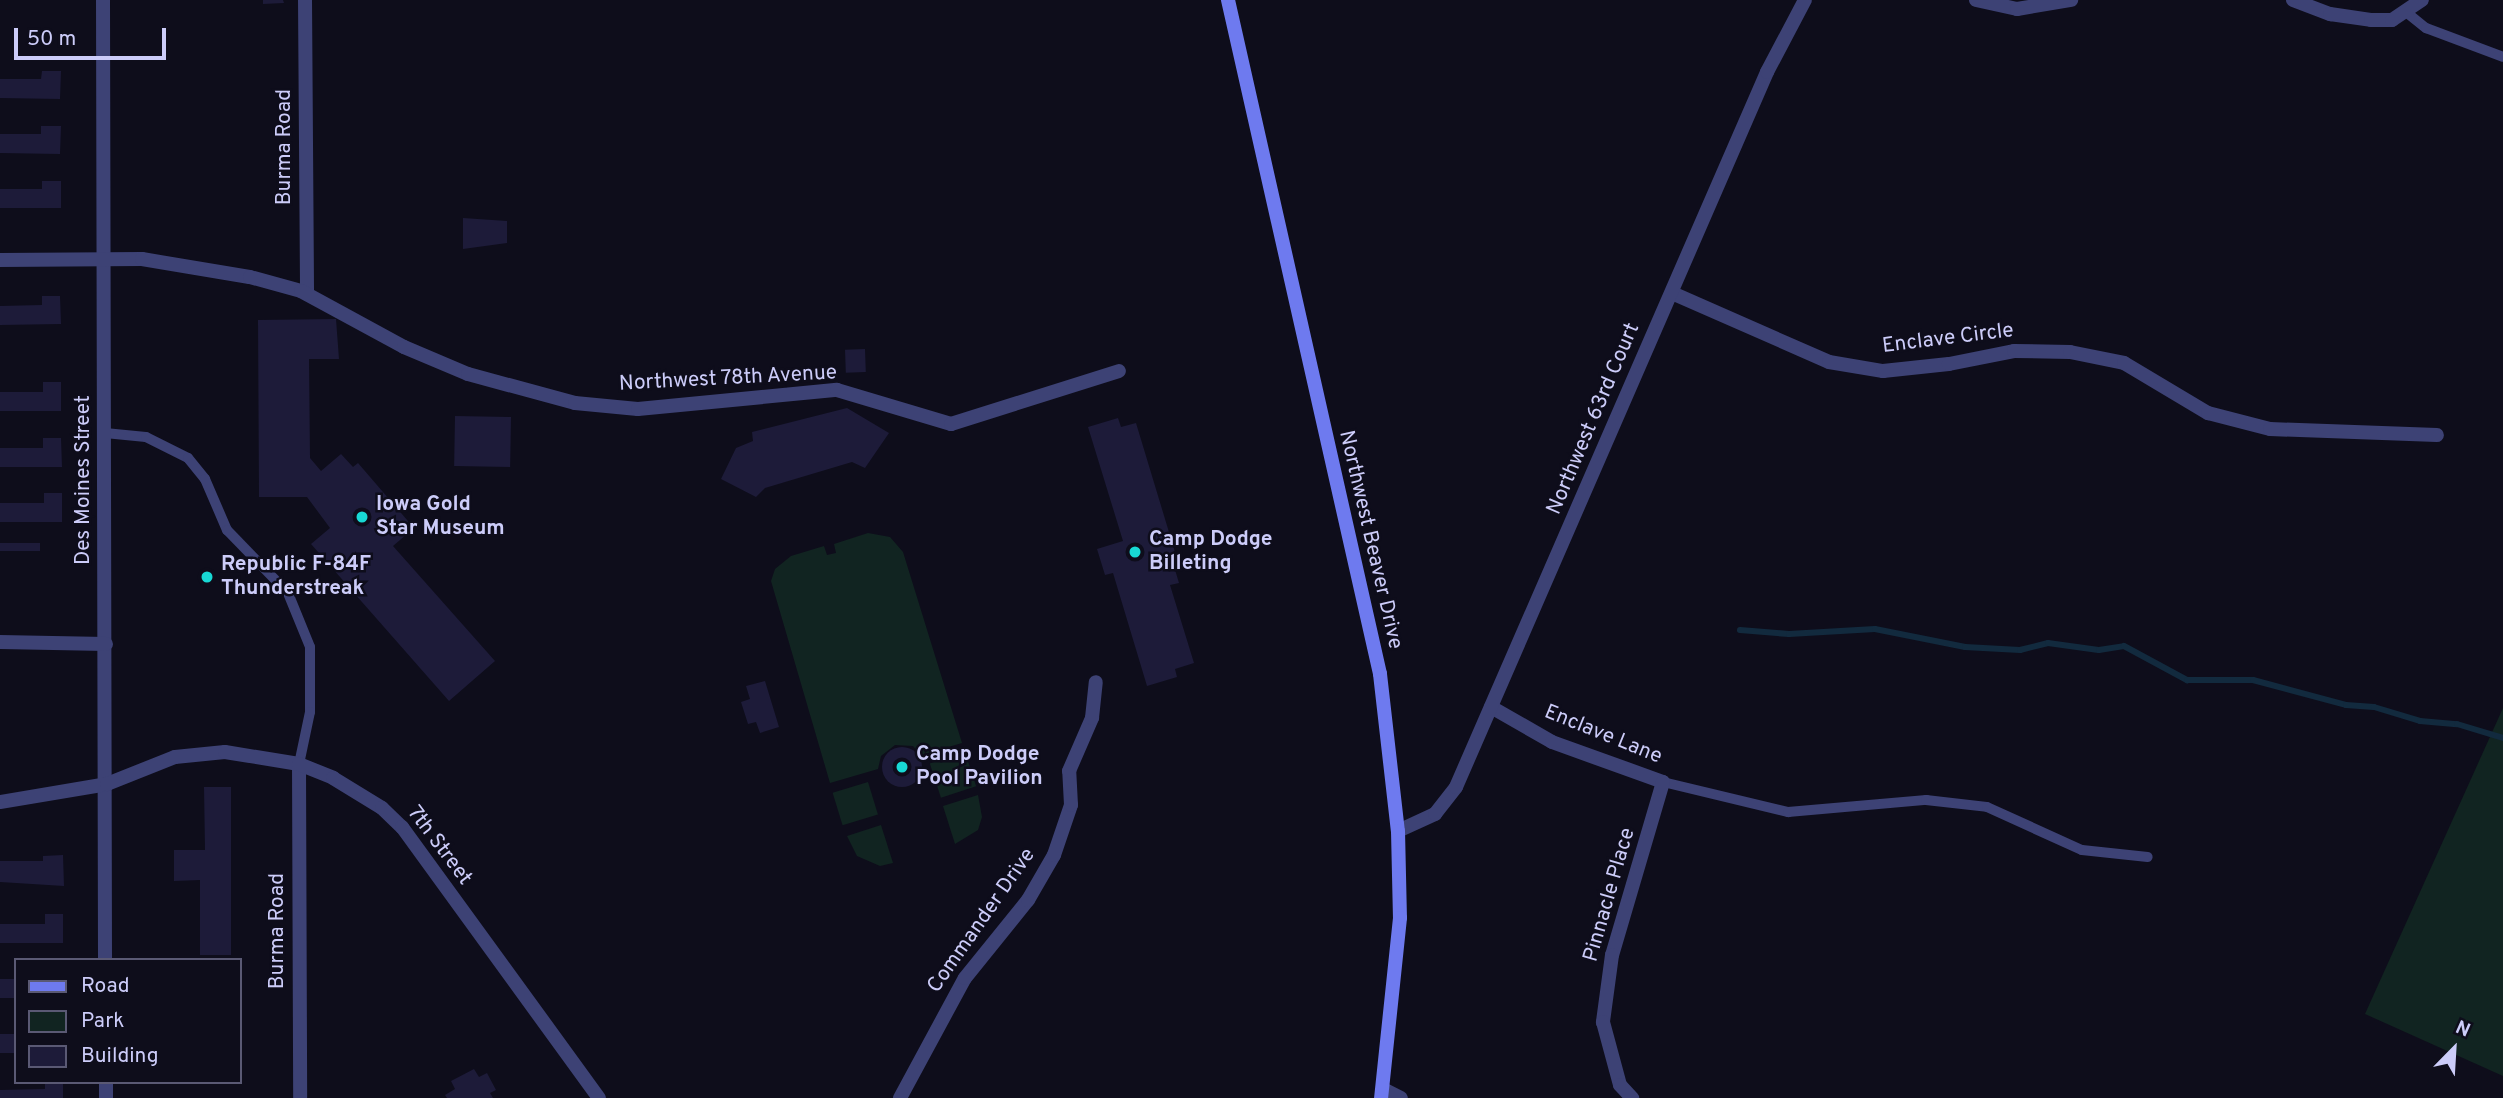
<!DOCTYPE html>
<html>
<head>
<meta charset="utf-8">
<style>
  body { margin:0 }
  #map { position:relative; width:2503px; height:1098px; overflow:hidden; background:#0e0d1b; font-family:Overpass,sans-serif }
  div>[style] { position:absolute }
  .green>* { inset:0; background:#112421; transform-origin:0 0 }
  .stream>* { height:6px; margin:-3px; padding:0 3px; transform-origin:3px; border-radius:3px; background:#122a3e }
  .building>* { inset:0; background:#1d1b39; transform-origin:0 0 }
  .round { border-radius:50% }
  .lane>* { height:10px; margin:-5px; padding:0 5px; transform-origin:5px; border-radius:5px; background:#3d4275 }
  .street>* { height:14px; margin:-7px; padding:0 7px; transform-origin:7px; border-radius:7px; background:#3d4275 }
  .secondary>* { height:14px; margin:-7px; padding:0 7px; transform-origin:7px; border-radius:7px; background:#6e7aef }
  .dots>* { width:19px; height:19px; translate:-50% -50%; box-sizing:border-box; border:4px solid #0e0d1b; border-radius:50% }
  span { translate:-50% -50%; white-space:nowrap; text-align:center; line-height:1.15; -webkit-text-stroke:5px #0e0d1b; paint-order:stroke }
  .street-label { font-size:21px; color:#ccccf9 }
  .poi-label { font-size:21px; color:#ccccf9; font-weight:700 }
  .left { translate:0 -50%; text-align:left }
  .legend { position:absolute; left:14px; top:958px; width:228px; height:126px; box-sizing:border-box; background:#0e0d1b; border:2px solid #5a5974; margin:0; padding:9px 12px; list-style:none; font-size:21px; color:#ccccf9 }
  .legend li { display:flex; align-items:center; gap:14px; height:35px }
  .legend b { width:35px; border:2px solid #5a5974 }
  .north { position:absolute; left:2419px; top:1014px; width:70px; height:70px; -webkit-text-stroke:5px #0e0d1b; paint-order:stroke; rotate:24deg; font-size:19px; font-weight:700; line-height:28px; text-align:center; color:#ccccf9 }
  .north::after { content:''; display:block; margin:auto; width:24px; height:32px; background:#ccccf9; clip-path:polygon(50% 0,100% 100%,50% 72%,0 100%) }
  .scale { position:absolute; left:14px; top:28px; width:152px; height:32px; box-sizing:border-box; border:4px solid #ccccf9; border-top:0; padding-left:9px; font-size:21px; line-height:24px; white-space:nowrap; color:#ccccf9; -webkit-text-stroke:5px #0e0d1b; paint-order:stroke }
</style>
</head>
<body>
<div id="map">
  <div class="green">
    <div style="clip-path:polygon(868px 533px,890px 537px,903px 552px,962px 743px,921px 755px,913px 746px,895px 745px,881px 756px,878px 769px,830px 783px,771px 581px,775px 569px,791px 556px,824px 546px,827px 555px,836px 553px,834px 544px)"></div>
    <div style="clip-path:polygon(2503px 708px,2503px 1076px,2365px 1014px)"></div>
    <div style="left:965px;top:752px;width:36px;height:37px;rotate:72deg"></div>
    <div style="left:868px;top:782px;width:34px;height:37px;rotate:73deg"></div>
    <div style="clip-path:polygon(978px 795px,982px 817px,978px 830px,955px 844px,943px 806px)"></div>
    <div style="clip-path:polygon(881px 825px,893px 863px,880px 866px,857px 856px,847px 836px)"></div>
  </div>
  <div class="stream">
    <div style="left:1740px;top:630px;width:49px;rotate:4.7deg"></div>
    <div style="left:1789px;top:634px;width:86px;rotate:-3.3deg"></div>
    <div style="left:1875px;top:629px;width:92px;rotate:11.3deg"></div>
    <div style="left:1965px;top:647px;width:55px;rotate:3.1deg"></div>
    <div style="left:2020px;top:650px;width:29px;rotate:-14deg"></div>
    <div style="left:2048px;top:643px;width:51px;rotate:7.8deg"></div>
    <div style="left:2099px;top:650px;width:25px;rotate:-9deg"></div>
    <div style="left:2124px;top:646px;width:72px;rotate:28.4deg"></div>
    <div style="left:2187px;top:680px;width:66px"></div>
    <div style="left:2253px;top:680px;width:96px;rotate:15deg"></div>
    <div style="left:2346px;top:705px;width:28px;rotate:4deg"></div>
    <div style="left:2374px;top:707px;width:48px;rotate:16.9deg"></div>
    <div style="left:2420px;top:721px;width:37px;rotate:5deg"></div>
    <div style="left:2457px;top:724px;width:48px;rotate:16.9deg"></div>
  </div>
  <div class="building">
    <div style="clip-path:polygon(263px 0,283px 0,284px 3px,263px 4px)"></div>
    <div style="clip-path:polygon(42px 71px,61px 71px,60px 99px,0 98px,0 79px,41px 79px)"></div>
    <div style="clip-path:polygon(41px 126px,61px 126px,60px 154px,0 153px,0 134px,41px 134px)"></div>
    <div style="clip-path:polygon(42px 181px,61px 181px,61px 208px,0 208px,0 189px,42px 189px)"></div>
    <div style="clip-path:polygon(463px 218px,507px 221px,507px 243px,463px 249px)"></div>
    <div style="clip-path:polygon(42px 296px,60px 296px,61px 324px,0 325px,0 306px,42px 305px)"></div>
    <div style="clip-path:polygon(336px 319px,339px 359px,309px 359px,310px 458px,321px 471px,341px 454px,353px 467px,358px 463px,414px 528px,393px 546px,495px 661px,449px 701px,311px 544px,330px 528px,307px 497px,259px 497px,258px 320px)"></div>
    <div style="left:865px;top:349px;width:23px;height:20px;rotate:88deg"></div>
    <div style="clip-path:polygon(43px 382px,61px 382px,61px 411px,0 411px,0 392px,43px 392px)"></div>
    <div style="clip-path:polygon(847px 408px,889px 433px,865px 468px,852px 462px,765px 488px,756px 497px,721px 479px,736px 448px,753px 441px,752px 432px)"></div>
    <div style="left:455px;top:416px;width:56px;height:50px;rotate:1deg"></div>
    <div style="clip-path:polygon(1118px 418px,1121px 427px,1136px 423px,1175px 552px,1170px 553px,1179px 583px,1170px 585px,1194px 663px,1175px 669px,1177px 677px,1147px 686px,1113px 573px,1105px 575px,1097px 549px,1123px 541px,1088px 427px)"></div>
    <div style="clip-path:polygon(43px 438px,61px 438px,62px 467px,0 467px,0 448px,43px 448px)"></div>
    <div style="clip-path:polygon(44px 493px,62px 493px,62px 522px,0 522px,0 503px,44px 503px)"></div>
    <div style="left:0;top:543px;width:40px;height:8px"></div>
    <div style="clip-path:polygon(765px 681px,779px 727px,760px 733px,756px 722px,748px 724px,741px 702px,750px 699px,746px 686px)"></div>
    <div class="round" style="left:882px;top:747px;width:40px;height:40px"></div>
    <div style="clip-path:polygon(204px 787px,231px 787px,231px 955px,200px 955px,200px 880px,174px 881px,174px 850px,205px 850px)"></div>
    <div style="clip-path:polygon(63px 855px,64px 886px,0 882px,0 861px,43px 861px,43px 856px)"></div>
    <div style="clip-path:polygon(45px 914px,63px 914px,63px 943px,0 943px,0 924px,45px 924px)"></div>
    <div style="left:0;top:979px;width:16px;height:19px"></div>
    <div style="left:0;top:1034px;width:16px;height:19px"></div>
    <div style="clip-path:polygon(474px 1069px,479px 1077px,487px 1073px,496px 1090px,490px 1093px,493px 1098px,447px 1098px,445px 1095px,455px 1089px,451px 1081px)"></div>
    <div style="clip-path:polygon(45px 1082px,63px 1082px,63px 1098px,0 1098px,0 1090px,45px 1089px)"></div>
  </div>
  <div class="lane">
    <div style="left:2406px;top:12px;width:26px;rotate:39deg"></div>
    <div style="left:2426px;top:28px;width:82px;rotate:20.6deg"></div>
    <div style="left:105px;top:433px;width:41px;rotate:5.6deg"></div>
    <div style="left:146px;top:437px;width:47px;rotate:26.6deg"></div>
    <div style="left:188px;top:458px;width:27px;rotate:51deg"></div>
    <div style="left:205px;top:479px;width:56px;rotate:66.7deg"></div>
    <div style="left:227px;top:530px;width:88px;rotate:45.9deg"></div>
    <div style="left:288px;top:593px;width:58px;rotate:67.8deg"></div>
    <div style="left:310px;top:647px;width:65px;rotate:90deg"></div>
    <div style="left:310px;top:712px;width:53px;rotate:101.9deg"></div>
    <div style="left:1663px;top:782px;width:129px;rotate:13.5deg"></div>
    <div style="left:1788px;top:812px;width:139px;rotate:-5deg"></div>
    <div style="left:1926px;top:800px;width:61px;rotate:6.5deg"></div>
    <div style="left:1987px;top:807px;width:104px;rotate:24.4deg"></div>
    <div style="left:2082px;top:850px;width:66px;rotate:6.1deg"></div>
  </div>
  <div class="street">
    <div style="left:103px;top:0;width:960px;rotate:89.88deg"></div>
    <div style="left:305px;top:0;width:294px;rotate:89.6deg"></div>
    <div style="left:1976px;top:0;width:42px;rotate:12.4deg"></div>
    <div style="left:2017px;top:9px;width:55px;rotate:-9.5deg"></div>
    <div style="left:2293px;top:0;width:40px;rotate:21deg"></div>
    <div style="left:2330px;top:14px;width:41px;rotate:8.3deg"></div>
    <div style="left:2371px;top:20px;width:21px"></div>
    <div style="left:2392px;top:20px;width:36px;rotate:-34deg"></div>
    <div style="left:0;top:260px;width:142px;rotate:-0.4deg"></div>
    <div style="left:142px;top:259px;width:109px;rotate:9.5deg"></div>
    <div style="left:250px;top:277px;width:53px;rotate:15.4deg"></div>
    <div style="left:301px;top:291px;width:117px;rotate:28.5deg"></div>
    <div style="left:404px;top:347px;width:69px;rotate:22.9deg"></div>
    <div style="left:468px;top:374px;width:111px;rotate:15.2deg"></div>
    <div style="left:575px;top:403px;width:63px;rotate:5.4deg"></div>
    <div style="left:638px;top:409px;width:200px;rotate:-5.5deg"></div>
    <div style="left:837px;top:390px;width:119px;rotate:16.6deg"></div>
    <div style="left:951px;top:424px;width:176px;rotate:-17.5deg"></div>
    <div style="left:1672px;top:293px;width:171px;rotate:23.7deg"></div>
    <div style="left:1829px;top:362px;width:55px;rotate:9.5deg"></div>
    <div style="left:1883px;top:371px;width:66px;rotate:-6.1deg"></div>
    <div style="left:1949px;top:364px;width:66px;rotate:-11.3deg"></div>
    <div style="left:2014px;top:351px;width:56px;rotate:1deg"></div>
    <div style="left:2070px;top:352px;width:55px;rotate:11.5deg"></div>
    <div style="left:2124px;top:363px;width:98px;rotate:30.8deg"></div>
    <div style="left:2208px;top:413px;width:64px;rotate:14.5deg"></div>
    <div style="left:2270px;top:429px;width:167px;rotate:2.1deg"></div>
    <div style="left:0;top:642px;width:106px;rotate:1.1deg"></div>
    <div style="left:1491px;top:707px;width:70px;rotate:29.8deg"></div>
    <div style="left:1552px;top:742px;width:118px;rotate:19.8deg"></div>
    <div style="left:1663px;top:782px;width:180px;rotate:106.4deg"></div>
    <div style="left:1612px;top:955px;width:68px;rotate:97.7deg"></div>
    <div style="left:1603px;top:1022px;width:65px;rotate:74.9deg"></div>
    <div style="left:1620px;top:1085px;width:18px;rotate:47deg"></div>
    <div style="left:299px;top:764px;width:334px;rotate:89.8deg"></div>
    <div style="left:0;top:802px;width:109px;rotate:-9.5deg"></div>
    <div style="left:107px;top:784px;width:73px;rotate:-21.7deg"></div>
    <div style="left:175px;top:757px;width:50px;rotate:-5.7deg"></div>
    <div style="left:225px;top:752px;width:75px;rotate:9.2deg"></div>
    <div style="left:299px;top:764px;width:37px;rotate:22deg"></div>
    <div style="left:333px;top:778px;width:57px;rotate:31.5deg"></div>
    <div style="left:382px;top:808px;width:28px;rotate:44deg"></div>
    <div style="left:402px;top:827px;width:335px;rotate:54deg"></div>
    <div style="left:1398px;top:831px;width:41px;rotate:-24.7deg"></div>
    <div style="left:1435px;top:814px;width:34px;rotate:-52deg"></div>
    <div style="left:1456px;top:787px;width:780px;rotate:-66.49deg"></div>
    <div style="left:1767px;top:72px;width:81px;rotate:-62.2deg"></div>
    <div style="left:106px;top:1082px;width:16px;rotate:90deg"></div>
    <div style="left:1383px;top:1089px;width:20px;rotate:27deg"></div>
    <div style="left:900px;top:1098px;width:136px;rotate:-61.6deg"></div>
    <div style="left:965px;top:978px;width:100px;rotate:-51.1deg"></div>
    <div style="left:1028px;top:900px;width:52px;rotate:-60deg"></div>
    <div style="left:1054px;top:855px;width:53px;rotate:-71.2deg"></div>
    <div style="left:1071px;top:805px;width:34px;rotate:-93deg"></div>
    <div style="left:1069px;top:771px;width:58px;rotate:-66.5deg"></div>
    <div style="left:1092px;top:718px;width:36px;rotate:-84deg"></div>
  </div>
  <div class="secondary">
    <div style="left:1228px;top:0;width:691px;rotate:77.29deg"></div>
    <div style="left:1380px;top:674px;width:158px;rotate:83.5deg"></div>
    <div style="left:1398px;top:831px;width:87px;rotate:88.7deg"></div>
    <div style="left:1400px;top:918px;width:181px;rotate:96deg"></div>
  </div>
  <div class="dots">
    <div style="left:362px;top:517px;background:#18d9d5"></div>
    <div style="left:1135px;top:552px;background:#18d9d5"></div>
    <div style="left:207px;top:577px;background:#18d9d5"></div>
    <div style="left:902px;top:767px;background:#18d9d5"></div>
  </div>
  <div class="street-label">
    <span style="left:285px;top:147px;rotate:-90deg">Burma Road</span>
    <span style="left:1948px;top:339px;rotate:-7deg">Enclave Circle</span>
    <span style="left:728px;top:379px;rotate:-3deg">Northwest 78th Avenue</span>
    <span style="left:1594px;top:419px;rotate:-67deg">Northwest 63rd Court</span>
    <span style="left:84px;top:480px;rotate:-90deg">Des Moines Street</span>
    <span style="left:1370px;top:540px;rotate:77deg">Northwest Beaver Drive</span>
    <span style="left:1603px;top:735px;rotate:22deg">Enclave Lane</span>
    <span style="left:439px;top:846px;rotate:53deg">7th Street</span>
    <span style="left:1610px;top:895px;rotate:-74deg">Pinnacle Place</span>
    <span style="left:982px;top:921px;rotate:-55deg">Commander Drive</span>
    <span style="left:278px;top:931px;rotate:-90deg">Burma Road</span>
  </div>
  <div class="poi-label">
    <span class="left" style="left:376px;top:517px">Iowa Gold<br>Star Museum</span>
    <span class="left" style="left:1149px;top:552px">Camp Dodge<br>Billeting</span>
    <span class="left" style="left:221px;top:577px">Republic F-84F<br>Thunderstreak</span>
    <span class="left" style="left:916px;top:767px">Camp Dodge<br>Pool Pavilion</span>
  </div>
  <ul class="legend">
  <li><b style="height:9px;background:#6e7aef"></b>Road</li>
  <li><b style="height:19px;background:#112421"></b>Park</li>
  <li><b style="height:19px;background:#1d1b39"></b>Building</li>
  </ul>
  <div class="north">N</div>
  <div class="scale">50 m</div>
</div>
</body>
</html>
